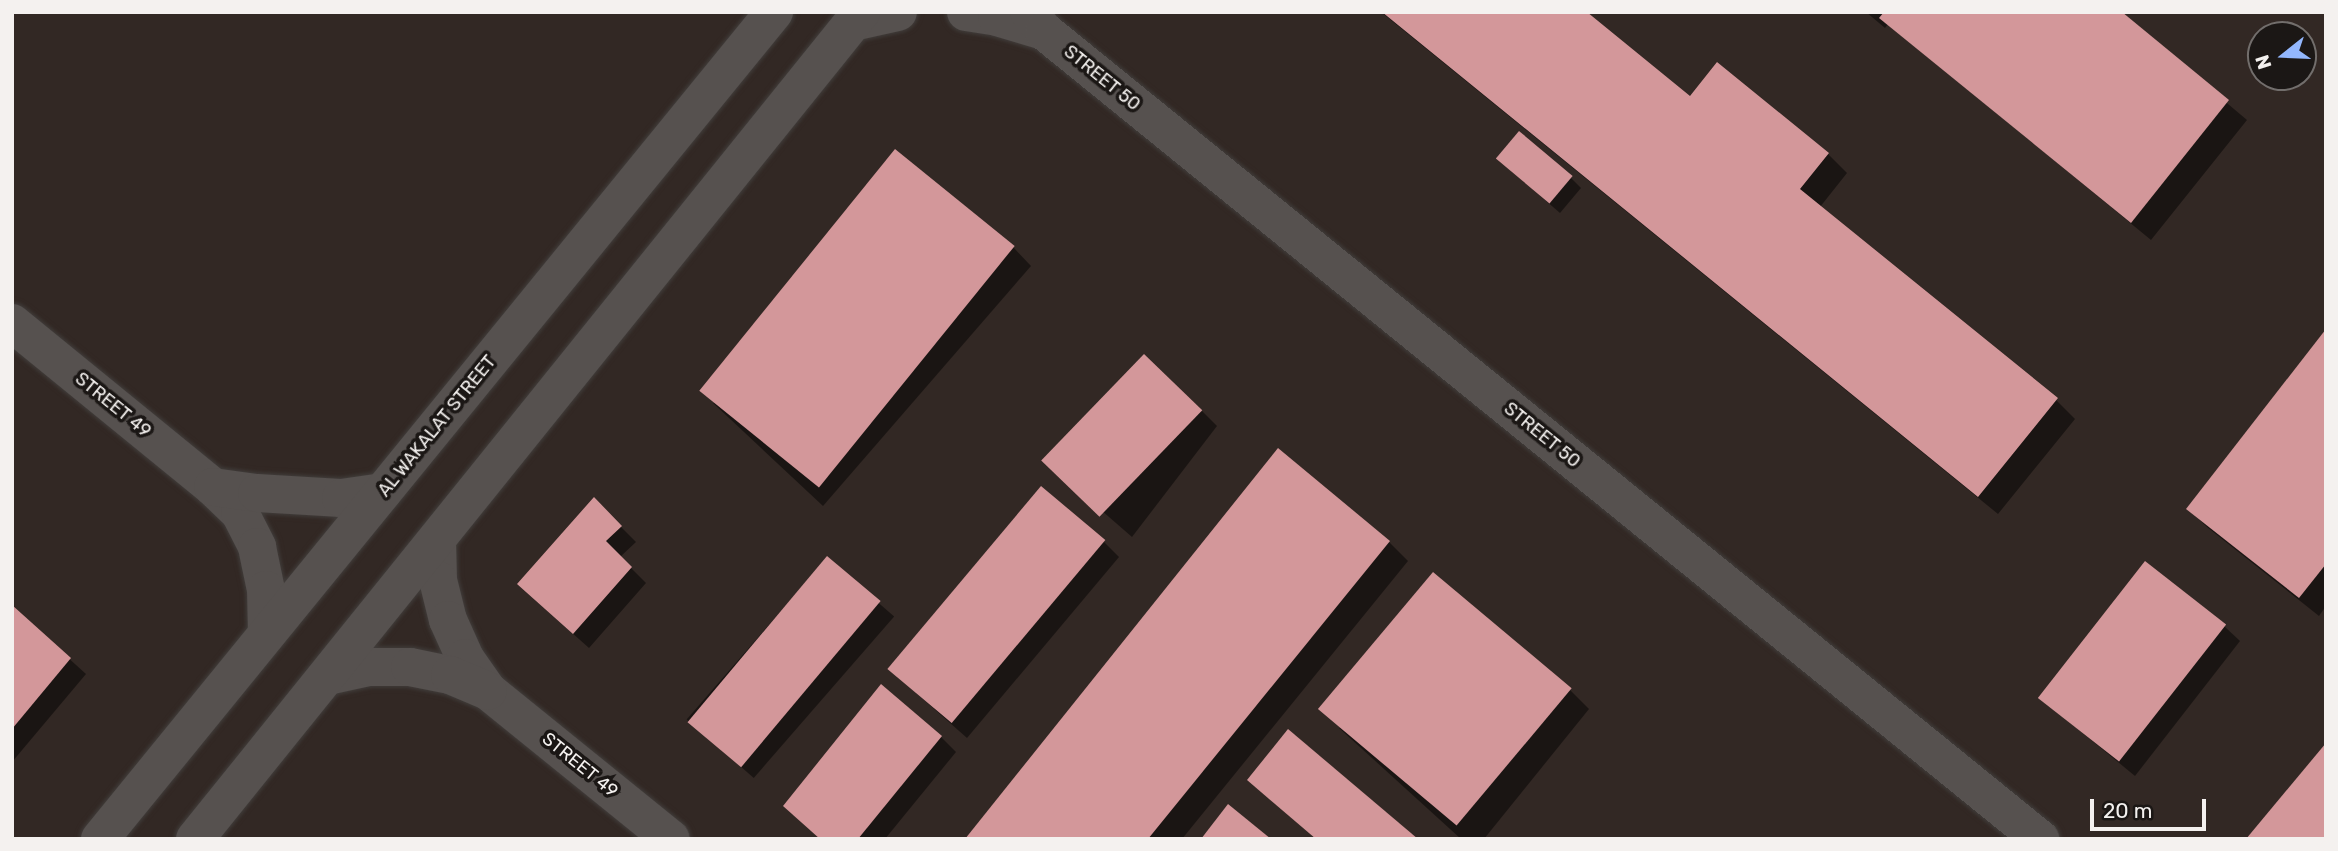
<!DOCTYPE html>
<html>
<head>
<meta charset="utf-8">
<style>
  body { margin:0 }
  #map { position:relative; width:2338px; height:851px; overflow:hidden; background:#24201e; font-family:Rubik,sans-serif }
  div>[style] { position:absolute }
  .built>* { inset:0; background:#322824 }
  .shadow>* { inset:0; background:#0007; transform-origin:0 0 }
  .building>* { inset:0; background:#d3979a; transform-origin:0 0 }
  .roads { filter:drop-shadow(0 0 2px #413d3b) drop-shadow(0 0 2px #413d3b) }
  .minor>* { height:38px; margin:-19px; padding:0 19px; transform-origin:19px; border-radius:19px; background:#56514f }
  span { translate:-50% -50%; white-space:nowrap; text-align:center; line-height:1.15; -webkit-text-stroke:7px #1b1715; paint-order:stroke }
  .street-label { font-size:18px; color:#f4f1ef }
  .frame { position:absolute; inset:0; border:14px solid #f4f1ef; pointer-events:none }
  .north { position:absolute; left:2247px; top:21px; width:70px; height:70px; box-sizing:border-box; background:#1b1715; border:2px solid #726e6c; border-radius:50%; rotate:252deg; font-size:19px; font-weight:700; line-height:28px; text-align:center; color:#f4f1ef }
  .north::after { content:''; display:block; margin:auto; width:24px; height:32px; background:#93b7fd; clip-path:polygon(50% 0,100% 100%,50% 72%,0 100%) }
  .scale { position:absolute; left:2090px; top:799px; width:116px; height:32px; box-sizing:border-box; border:4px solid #f4f1ef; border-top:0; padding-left:9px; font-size:21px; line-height:24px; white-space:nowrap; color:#f4f1ef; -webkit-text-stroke:5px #1b1715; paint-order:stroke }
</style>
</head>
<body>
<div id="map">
  <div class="built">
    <div style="clip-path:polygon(evenodd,12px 12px,2326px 12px,2326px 839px,12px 839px,12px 12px,2261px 35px,2303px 35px,2303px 77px,2261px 77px,2261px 35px)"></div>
  </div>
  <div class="shadow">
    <div style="clip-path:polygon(1381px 12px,1585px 12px,1691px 98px,1828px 154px,1847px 173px,1820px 207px,2056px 400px,2075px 419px,1998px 514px)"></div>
    <div style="clip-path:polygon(1866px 12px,2119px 12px,2247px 120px,2151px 240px,1888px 24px,1885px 28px)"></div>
    <div style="clip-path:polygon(1509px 169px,1571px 178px,1581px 188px,1560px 213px)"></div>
    <div style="clip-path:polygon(1013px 247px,1031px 266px,823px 506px,713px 403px)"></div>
    <div style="clip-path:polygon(2326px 332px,2326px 606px,2319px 616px,2207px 527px,2188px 509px)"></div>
    <div style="clip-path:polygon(1202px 411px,1217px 426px,1132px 537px,1055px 470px)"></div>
    <div style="clip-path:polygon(594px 500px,636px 542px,620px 557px,646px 583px,589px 648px,534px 599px)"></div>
    <div style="clip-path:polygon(1103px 541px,1119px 557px,967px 738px,906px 684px)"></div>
    <div style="clip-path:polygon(1389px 542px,1408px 561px,1182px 839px,967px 839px)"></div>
    <div style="left:827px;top:558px;width:89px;height:214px;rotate:41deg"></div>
    <div style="clip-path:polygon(12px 607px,86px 674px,12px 762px)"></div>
    <div style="clip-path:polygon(2224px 626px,2240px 641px,2135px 776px,2040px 698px)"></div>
    <div style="clip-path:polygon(1570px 690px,1589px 709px,1484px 839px,1461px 839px,1339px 728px)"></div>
    <div style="clip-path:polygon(941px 737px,956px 752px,885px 839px,820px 839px)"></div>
  </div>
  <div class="building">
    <div style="clip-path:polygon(1382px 12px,1587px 12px,1690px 96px,1717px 62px,1829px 153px,1800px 189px,2058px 398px,1978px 497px)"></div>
    <div style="clip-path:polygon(1884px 12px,2122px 12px,2229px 100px,2131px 223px,1879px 18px)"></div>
    <div style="left:1519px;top:131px;width:70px;height:36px;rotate:40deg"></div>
    <div style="left:895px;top:149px;width:154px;height:311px;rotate:39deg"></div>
    <div style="clip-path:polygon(2326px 329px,2326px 564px,2299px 598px,2186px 509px)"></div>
    <div style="left:1144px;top:354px;width:81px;height:148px;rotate:44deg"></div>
    <div style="clip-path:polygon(1278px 448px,1390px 541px,1148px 839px,965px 839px)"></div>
    <div style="left:1041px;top:486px;width:84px;height:239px;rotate:40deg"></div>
    <div style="clip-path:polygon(594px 497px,622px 526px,606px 541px,632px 567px,573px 634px,517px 584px)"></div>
    <div style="left:827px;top:556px;width:70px;height:217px;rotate:40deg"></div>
    <div style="left:2145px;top:561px;width:103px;height:174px;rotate:38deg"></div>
    <div style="left:1433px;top:572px;width:181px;height:179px;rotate:40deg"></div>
    <div style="clip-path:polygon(12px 605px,71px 658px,12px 729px)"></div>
    <div style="clip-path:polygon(881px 684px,942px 736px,858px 839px,820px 839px,783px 806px)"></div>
    <div style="clip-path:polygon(1288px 729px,1418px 839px,1316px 839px,1247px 780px)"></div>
    <div style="clip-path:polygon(2326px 743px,2326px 839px,2246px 839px)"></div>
    <div style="clip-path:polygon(1228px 804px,1271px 839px,1201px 839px)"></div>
  </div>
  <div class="roads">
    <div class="minor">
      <div style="left:966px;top:12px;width:31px;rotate:9deg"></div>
      <div style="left:997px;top:17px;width:49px;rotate:16.6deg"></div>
      <div style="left:1029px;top:12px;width:24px;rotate:52deg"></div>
      <div style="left:1044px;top:31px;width:1283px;rotate:39.05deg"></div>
      <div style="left:853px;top:22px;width:46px;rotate:-12.5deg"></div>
      <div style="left:12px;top:323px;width:259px;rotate:39.2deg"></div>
      <div style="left:213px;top:487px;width:37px;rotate:44deg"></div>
      <div style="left:240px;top:513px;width:38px;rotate:63deg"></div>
      <div style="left:257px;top:547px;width:44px;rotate:78.2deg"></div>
      <div style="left:266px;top:590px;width:43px;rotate:88.7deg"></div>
      <div style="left:213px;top:487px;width:44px;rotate:7.8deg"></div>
      <div style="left:257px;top:493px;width:84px;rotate:3.4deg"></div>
      <div style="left:341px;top:498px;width:42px;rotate:-8.1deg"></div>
      <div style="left:437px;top:539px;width:41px;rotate:88.6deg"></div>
      <div style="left:438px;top:580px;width:41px;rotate:76deg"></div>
      <div style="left:448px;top:620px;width:42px;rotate:65.9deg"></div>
      <div style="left:465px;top:658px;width:40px;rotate:55.1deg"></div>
      <div style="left:488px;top:691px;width:235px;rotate:39deg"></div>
      <div style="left:328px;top:676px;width:42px;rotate:-12.4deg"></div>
      <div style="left:369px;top:667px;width:41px"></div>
      <div style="left:410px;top:667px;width:41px;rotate:11.3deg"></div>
      <div style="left:450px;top:675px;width:41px;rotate:22.8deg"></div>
      <div style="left:100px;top:839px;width:1067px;rotate:-50.82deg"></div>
      <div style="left:195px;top:839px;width:1062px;rotate:-51.15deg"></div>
    </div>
  </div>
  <div class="street-label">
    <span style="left:1102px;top:78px;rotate:39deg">STREET 50</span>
    <span style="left:113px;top:405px;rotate:39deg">STREET 49</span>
    <span style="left:437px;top:426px;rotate:-51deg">AL WAKALAT STREET</span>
    <span style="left:1542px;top:435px;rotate:39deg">STREET 50</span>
    <span style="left:580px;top:765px;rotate:39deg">STREET 49</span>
  </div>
  <div class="frame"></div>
  <div class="north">N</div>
  <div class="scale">20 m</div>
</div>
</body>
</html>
